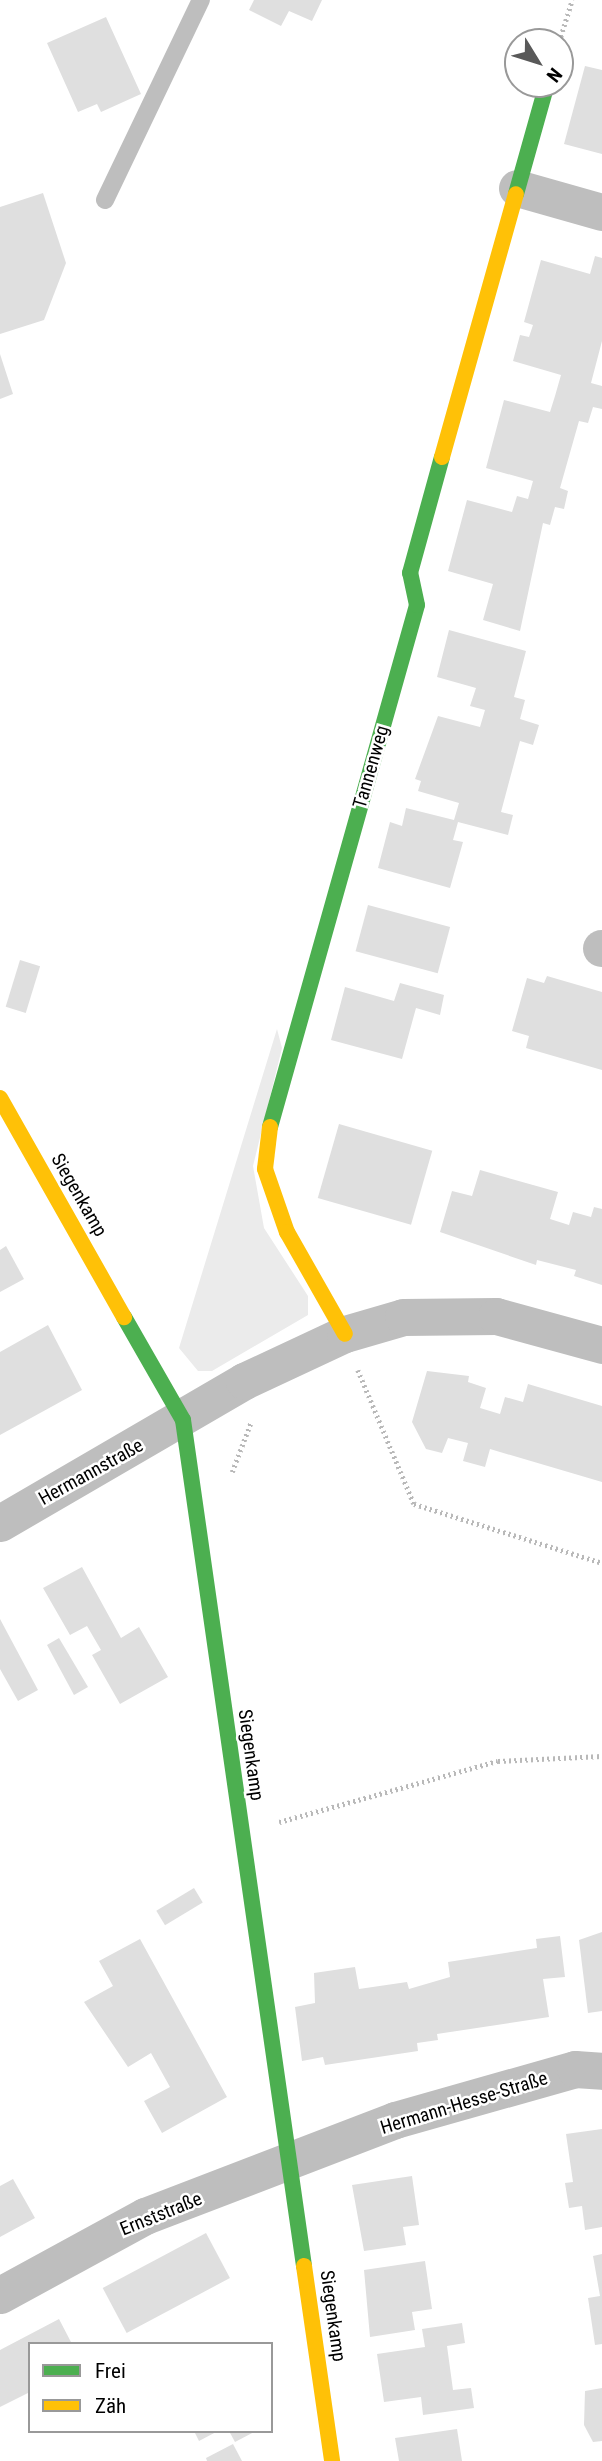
<!DOCTYPE html>
<html>
<head>
<meta charset="utf-8">
<style>
  body { margin:0 }
  #map { position:relative; width:602px; height:2461px; overflow:hidden; background:#fff; font-family:"Roboto Condensed",sans-serif }
  div>[style] { position:absolute }
  .green>* { inset:0; background:#ebebeb }
  .building>* { inset:0; background:#dfdfdf; transform-origin:0 0 }
  .path>* { height:4.5px; margin-top:-2.25px; transform-origin:0; background:repeating-linear-gradient(90deg,#b9b9b9 0 2px,transparent 0 5.5px) }
  .lane>* { height:18px; margin:-9px; padding:0 9px; transform-origin:9px; border-radius:9px; background:#bebebe }
  .street>* { height:37px; margin:-18.5px; padding:0 18.5px; transform-origin:18.5px; border-radius:18.5px; background:#bebebe }
  .fast>* { height:16px; margin:-8px; padding:0 8px; transform-origin:8px; border-radius:8px; background:#4caf50 }
  .slow>* { height:16px; margin:-8px; padding:0 8px; transform-origin:8px; border-radius:8px; background:#ffc107 }
  span { translate:-50% -50%; white-space:nowrap; text-align:center; line-height:1.15; -webkit-text-stroke:5px #fff; paint-order:stroke }
  .street-label { font-size:19px; color:#000 }
  .legend { position:absolute; left:28px; top:2342px; width:245px; height:91px; box-sizing:border-box; background:#fff; border:2px solid #999; margin:0; padding:9px 12px; list-style:none; font-size:21px; color:#000 }
  .legend li { display:flex; align-items:center; gap:14px; height:35px }
  .legend b { width:35px; border:2px solid #999 }
  .north { position:absolute; left:504px; top:28px; width:70px; height:70px; box-sizing:border-box; background:#fff; border:2px solid #999; border-radius:50%; rotate:128deg; font-size:19px; font-weight:700; line-height:28px; text-align:center; color:#000 }
  .north::after { content:''; display:block; margin:auto; width:24px; height:32px; background:#595959; clip-path:polygon(50% 0,100% 100%,50% 72%,0 100%) }
</style>
</head>
<body>
<div id="map">
  <div class="green">
    <div style="clip-path:polygon(277px 1029px,282px 1048px,253px 1166px,264px 1228px,308px 1296px,308px 1315px,212px 1371px,198px 1371px,179px 1348px)"></div>
  </div>
  <div class="building">
    <div style="clip-path:polygon(254px 0,322px 0,312px 21px,289px 11px,281px 26px,249px 10px)"></div>
    <div style="clip-path:polygon(106px 17px,141px 94px,101px 112px,97px 104px,78px 112px,47px 43px)"></div>
    <div style="clip-path:polygon(585px 66px,602px 70px,602px 154px,564px 144px)"></div>
    <div style="clip-path:polygon(43px 193px,66px 263px,44px 320px,0 334px,0 207px)"></div>
    <div style="clip-path:polygon(595px 256px,602px 258px,602px 341px,591px 383px,602px 386px,602px 409px,593px 407px,588px 423px,579px 421px,560px 488px,568px 491px,564px 509px,555px 507px,550px 525px,543px 523px,520px 631px,483px 620px,493px 584px,448px 571px,467px 500px,512px 512px,517px 496px,528px 499px,533px 481px,486px 468px,504px 400px,550px 412px,555px 396px,561px 375px,513px 361px,520px 335px,529px 337px,533px 325px,524px 322px,541px 260px,590px 274px)"></div>
    <div style="clip-path:polygon(0 354px,13px 394px,0 399px)"></div>
    <div style="clip-path:polygon(449px 630px,526px 651px,514px 697px,525px 700px,520px 719px,539px 725px,533px 745px,520px 741px,501px 812px,513px 815px,508px 835px,458px 822px,453px 840px,463px 842px,450px 888px,378px 868px,390px 822px,402px 826px,406px 808px,454px 820px,459px 803px,418px 791px,421px 781px,415px 779px,438px 716px,480px 727px,485px 710px,470px 706px,476px 688px,437px 677px)"></div>
    <div style="left:368px;top:905px;width:85px;height:48px;rotate:15deg"></div>
    <div style="left:20px;top:960px;width:21px;height:49px;rotate:17deg"></div>
    <div style="clip-path:polygon(547px 976px,602px 992px,602px 1070px,526px 1048px,529px 1036px,512px 1031px,527px 978px,544px 983px)"></div>
    <div style="clip-path:polygon(400px 983px,444px 995px,440px 1015px,416px 1008px,402px 1059px,331px 1040px,345px 987px,394px 1001px)"></div>
    <div style="left:339px;top:1124px;width:97px;height:77px;rotate:16deg"></div>
    <div style="clip-path:polygon(480px 1170px,558px 1192px,550px 1219px,569px 1225px,573px 1212px,591px 1217px,594px 1207px,602px 1209px,602px 1285px,574px 1276px,576px 1270px,537px 1260px,536px 1265px,440px 1232px,452px 1191px,472px 1196px)"></div>
    <div style="clip-path:polygon(6px 1246px,24px 1279px,0 1292px,0 1250px)"></div>
    <div style="clip-path:polygon(48px 1325px,82px 1390px,0 1435px,0 1352px)"></div>
    <div style="clip-path:polygon(427px 1371px,469px 1376px,468px 1382px,486px 1388px,480px 1408px,500px 1414px,505px 1397px,523px 1402px,528px 1384px,602px 1406px,602px 1482px,490px 1449px,485px 1467px,463px 1461px,468px 1443px,448px 1438px,442px 1453px,426px 1449px,412px 1422px)"></div>
    <div style="clip-path:polygon(82px 1567px,121px 1638px,139px 1627px,168px 1677px,120px 1704px,92px 1655px,101px 1650px,87px 1626px,70px 1635px,43px 1588px)"></div>
    <div style="clip-path:polygon(0 1619px,38px 1690px,18px 1701px,0 1669px)"></div>
    <div style="clip-path:polygon(59px 1638px,88px 1687px,74px 1695px,47px 1645px)"></div>
    <div style="left:194px;top:1888px;width:17px;height:44px;rotate:59deg"></div>
    <div style="clip-path:polygon(602px 1932px,602px 2011px,588px 2013px,579px 1940px)"></div>
    <div style="clip-path:polygon(560px 1936px,565px 1977px,543px 1979px,549px 2017px,437px 2034px,438px 2040px,417px 2043px,418px 2051px,325px 2065px,323px 2057px,302px 2061px,295px 2007px,315px 2003px,314px 1973px,355px 1967px,359px 1989px,407px 1982px,409px 1989px,450px 1977px,448px 1962px,537px 1948px,536px 1939px)"></div>
    <div style="clip-path:polygon(140px 1939px,227px 2097px,162px 2133px,144px 2101px,170px 2087px,151px 2053px,128px 2067px,84px 2002px,113px 1986px,99px 1961px)"></div>
    <div style="clip-path:polygon(602px 2129px,602px 2227px,585px 2230px,582px 2206px,569px 2208px,565px 2183px,573px 2182px,566px 2134px)"></div>
    <div style="clip-path:polygon(412px 2176px,419px 2225px,403px 2227px,406px 2245px,364px 2251px,352px 2185px)"></div>
    <div style="clip-path:polygon(13px 2179px,35px 2218px,0 2237px,0 2186px)"></div>
    <div style="left:206px;top:2233px;width:51px;height:117px;rotate:62deg"></div>
    <div style="clip-path:polygon(602px 2254px,602px 2344px,595px 2345px,588px 2298px,600px 2296px,593px 2256px)"></div>
    <div style="clip-path:polygon(425px 2261px,432px 2309px,412px 2312px,415px 2330px,370px 2337px,364px 2270px)"></div>
    <div style="clip-path:polygon(59px 2319px,72px 2344px,30px 2344px,30px 2392px,0 2407px,0 2350px)"></div>
    <div style="clip-path:polygon(462px 2323px,465px 2343px,447px 2346px,453px 2390px,471px 2388px,474px 2408px,423px 2415px,421px 2397px,384px 2402px,377px 2354px,425px 2347px,422px 2329px)"></div>
    <div style="clip-path:polygon(602px 2388px,602px 2441px,593px 2442px,584px 2425px,585px 2391px)"></div>
    <div style="clip-path:polygon(457px 2429px,462px 2461px,399px 2461px,395px 2438px)"></div>
    <div style="clip-path:polygon(194px 2431px,218px 2431px,199px 2441px)"></div>
    <div style="clip-path:polygon(229px 2431px,256px 2431px,235px 2442px)"></div>
    <div style="clip-path:polygon(233px 2444px,242px 2461px,207px 2461px,206px 2458px)"></div>
  </div>
  <div class="path">
    <div style="left:559px;top:42px;width:44px;rotate:-72.8deg"></div>
    <div style="left:358px;top:1370px;width:145px;rotate:67.3deg"></div>
    <div style="left:414px;top:1504px;width:197px;rotate:17.4deg"></div>
    <div style="left:232px;top:1472px;width:53px;rotate:-69.2deg"></div>
    <div style="left:279px;top:1822px;width:227px;rotate:-15.6deg"></div>
    <div style="left:498px;top:1761px;width:104px;rotate:-2.8deg"></div>
  </div>
  <div class="lane">
    <div style="left:105px;top:200px;width:222px;rotate:-64.4deg"></div>
  </div>
  <div class="street">
    <div style="left:517px;top:188px;width:88px;rotate:15.8deg"></div>
    <div style="left:601px;top:948px;width:1px"></div>
    <div style="left:0;top:1523px;width:282px;rotate:-30.2deg"></div>
    <div style="left:244px;top:1381px;width:111px;rotate:-25deg"></div>
    <div style="left:345px;top:1334px;width:60px;rotate:-16.3deg"></div>
    <div style="left:403px;top:1317px;width:93px;rotate:-0.6deg"></div>
    <div style="left:496px;top:1316px;width:110px;rotate:15.3deg"></div>
    <div style="left:0;top:2295px;width:165px;rotate:-28.6deg"></div>
    <div style="left:145px;top:2216px;width:268px;rotate:-21deg"></div>
    <div style="left:395px;top:2120px;width:187px;rotate:-15.8deg"></div>
    <div style="left:575px;top:2069px;width:27px;rotate:4deg"></div>
  </div>
  <div class="fast">
    <div style="left:516px;top:194px;width:114px;rotate:-74.3deg"></div>
    <div style="left:270px;top:1127px;width:542px;rotate:-74.27deg"></div>
    <div style="left:417px;top:605px;width:33px;rotate:-102deg"></div>
    <div style="left:410px;top:573px;width:120px;rotate:-74.6deg"></div>
    <div style="left:124px;top:1317px;width:119px;rotate:60.2deg"></div>
    <div style="left:183px;top:1420px;width:855px;rotate:81.86deg"></div>
  </div>
  <div class="slow">
    <div style="left:442px;top:457px;width:273px;rotate:-74.3deg"></div>
    <div style="left:0;top:1098px;width:252px;rotate:60.5deg"></div>
    <div style="left:270px;top:1127px;width:42px;rotate:96.8deg"></div>
    <div style="left:265px;top:1169px;width:67px;rotate:70.8deg"></div>
    <div style="left:287px;top:1232px;width:117px;rotate:60.4deg"></div>
    <div style="left:304px;top:2266px;width:197px;rotate:81.8deg"></div>
  </div>
  <div class="street-label">
    <span style="left:371px;top:767px;rotate:-74deg">Tannenweg</span>
    <span style="left:79px;top:1195px;rotate:60deg">Siegenkamp</span>
    <span style="left:91px;top:1472px;rotate:-29deg">Hermannstraße</span>
    <span style="left:251px;top:1755px;rotate:82deg">Siegenkamp</span>
    <span style="left:464px;top:2103px;rotate:-17deg">Hermann-Hesse-Straße</span>
    <span style="left:161px;top:2214px;rotate:-22deg">Ernststraße</span>
    <span style="left:333px;top:2316px;rotate:82deg">Siegenkamp</span>
  </div>
  <ul class="legend">
  <li><b style="height:9px;background:#4caf50"></b>Frei</li>
  <li><b style="height:9px;background:#ffc107"></b>Zäh</li>
  </ul>
  <div class="north">N</div>
</div>
</body>
</html>
